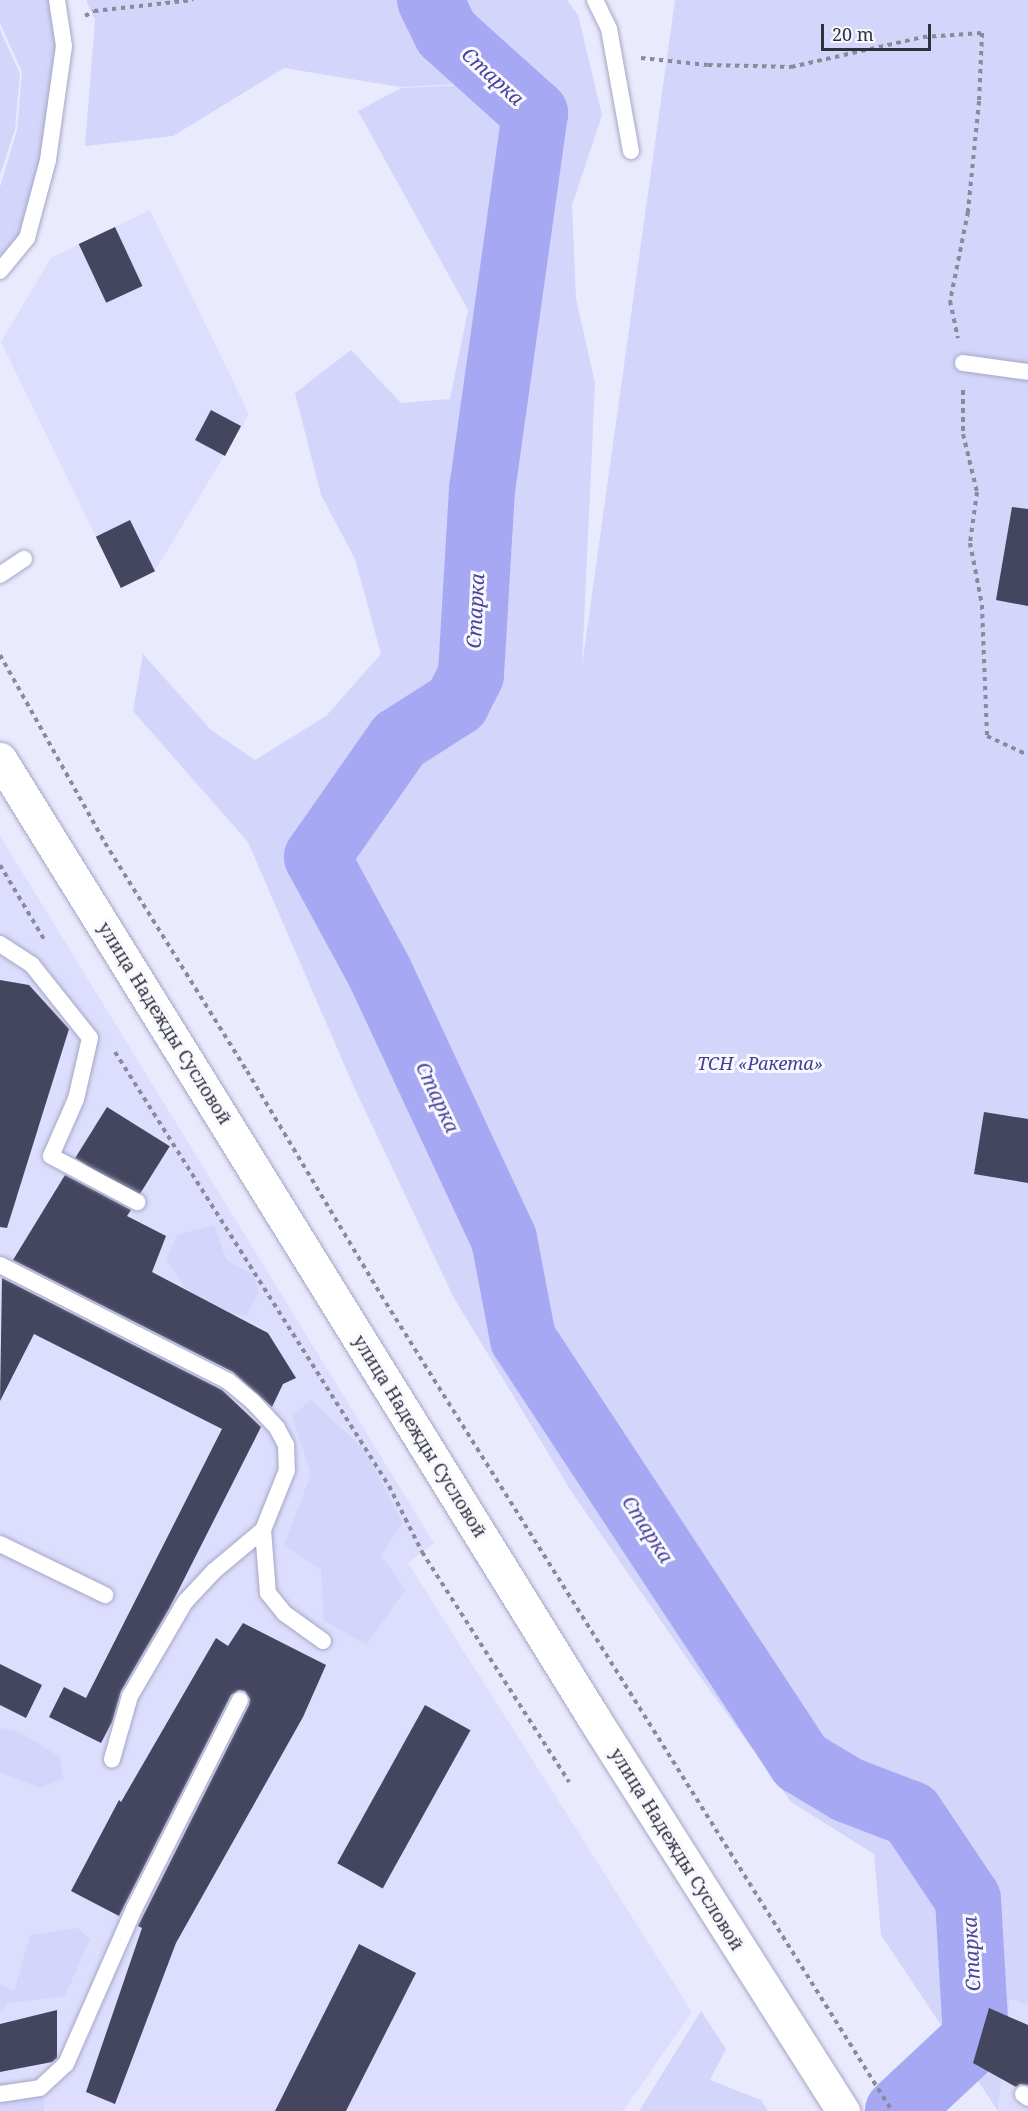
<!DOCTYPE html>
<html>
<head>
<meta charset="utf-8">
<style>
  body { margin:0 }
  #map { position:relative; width:1028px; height:2111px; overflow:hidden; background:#e9eafd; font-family:"Noto Serif",serif }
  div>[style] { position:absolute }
  .built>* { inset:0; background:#dddefd }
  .green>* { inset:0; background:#d3d5fb }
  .river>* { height:66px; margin:-33px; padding:0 33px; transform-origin:33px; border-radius:33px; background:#a7a8f3 }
  .building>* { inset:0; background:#44455e; transform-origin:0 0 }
  .path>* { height:4px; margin-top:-2px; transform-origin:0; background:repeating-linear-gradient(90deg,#8a8a9a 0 4.5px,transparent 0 9px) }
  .roads { filter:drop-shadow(0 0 2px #a5a7c5) drop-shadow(0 0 2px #a5a7c5) }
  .service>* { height:16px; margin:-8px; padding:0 8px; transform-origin:8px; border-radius:8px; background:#fff }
  .secondary>* { height:33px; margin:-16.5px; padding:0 16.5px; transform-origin:16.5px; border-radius:16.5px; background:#fff }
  span { translate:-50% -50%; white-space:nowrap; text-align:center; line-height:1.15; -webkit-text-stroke:6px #f8f8ff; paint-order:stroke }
  .street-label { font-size:18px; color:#30303c }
  .park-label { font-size:18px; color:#453d93; font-style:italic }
  .water-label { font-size:20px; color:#4b449a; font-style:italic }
  .scale { position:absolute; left:821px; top:24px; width:110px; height:27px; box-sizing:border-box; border:3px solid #30303c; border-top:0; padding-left:8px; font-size:18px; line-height:21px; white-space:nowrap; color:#30303c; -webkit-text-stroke:4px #f8f8ff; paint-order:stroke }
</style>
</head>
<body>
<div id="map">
  <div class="built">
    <div style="clip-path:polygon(150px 210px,249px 414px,155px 571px,121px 588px,1px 342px,51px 258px)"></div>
    <div style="clip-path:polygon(0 836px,434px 1543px,408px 1563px,692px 2012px,623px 2111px,0 2111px)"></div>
    <div style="clip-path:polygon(1010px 1999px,1028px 2005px,1028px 2111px,998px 2111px)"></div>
  </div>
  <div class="green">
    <div style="clip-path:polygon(0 0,50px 0,56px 45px,45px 157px,21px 236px,0 257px,0 187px,17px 130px,22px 72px,0 23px)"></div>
    <div style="clip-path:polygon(86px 0,567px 0,578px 15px,602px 115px,572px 205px,576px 299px,595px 383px,582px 666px,675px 0,1028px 0,1028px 2005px,1010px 1999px,998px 2111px,881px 1935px,874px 1854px,791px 1802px,688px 1660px,571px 1491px,454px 1298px,353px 1085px,248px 842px,133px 711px,143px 654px,211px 730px,255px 760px,326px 716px,381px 654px,355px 559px,321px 495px,295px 393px,351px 350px,401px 403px,450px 399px,468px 310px,358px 111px,401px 88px,463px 85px,457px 27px,462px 84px,400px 87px,284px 68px,173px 136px,85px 146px,95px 20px)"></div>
    <div style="clip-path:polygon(0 30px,20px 74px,15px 129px,0 175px)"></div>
    <div style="clip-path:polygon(214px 1225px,226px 1260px,253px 1274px,259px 1292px,247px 1315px,203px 1314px,166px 1259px,177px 1235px)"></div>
    <div style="clip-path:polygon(311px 1400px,365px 1450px,403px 1523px,381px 1555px,405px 1590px,366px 1645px,324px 1621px,321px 1570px,284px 1545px,311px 1474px,292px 1416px)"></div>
    <div style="clip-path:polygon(0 1728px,22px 1733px,60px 1757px,63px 1779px,40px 1788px,0 1772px)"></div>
    <div style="clip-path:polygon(78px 1928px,90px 1939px,65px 1996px,9px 2003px,0 2012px,0 1984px,14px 1992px,30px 1935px)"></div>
    <div style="clip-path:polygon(701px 2011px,726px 2049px,710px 2080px,761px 2100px,768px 2111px,639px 2111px)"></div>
    <div style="clip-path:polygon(1px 2082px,44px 2098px,44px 2111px,0 2111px)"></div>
  </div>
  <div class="river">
    <div style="left:430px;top:0;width:37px;rotate:64deg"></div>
    <div style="left:446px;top:33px;width:120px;rotate:42deg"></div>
    <div style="left:535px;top:113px;width:380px;rotate:98deg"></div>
    <div style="left:482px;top:489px;width:186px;rotate:93.4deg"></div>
    <div style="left:471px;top:675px;width:31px;rotate:117deg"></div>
    <div style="left:457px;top:703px;width:69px;rotate:147.5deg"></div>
    <div style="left:399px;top:740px;width:143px;rotate:125deg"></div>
    <div style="left:317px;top:857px;width:130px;rotate:61.5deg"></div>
    <div style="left:379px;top:971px;width:296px;rotate:65deg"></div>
    <div style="left:504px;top:1239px;width:102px;rotate:79.2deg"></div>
    <div style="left:523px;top:1339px;width:506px;rotate:56.69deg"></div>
    <div style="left:801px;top:1762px;width:55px;rotate:30.8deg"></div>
    <div style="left:848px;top:1790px;width:67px;rotate:20.9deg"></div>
    <div style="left:911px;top:1814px;width:102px;rotate:56.2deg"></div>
    <div style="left:968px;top:1899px;width:139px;rotate:86.7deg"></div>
    <div style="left:976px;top:2038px;width:107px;rotate:136.9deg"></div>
  </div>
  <div class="building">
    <div style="left:115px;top:227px;width:65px;height:40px;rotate:65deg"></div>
    <div style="left:211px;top:410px;width:34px;height:34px;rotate:28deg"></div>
    <div style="clip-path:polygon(1012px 507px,1028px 509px,1028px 606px,996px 600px)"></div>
    <div style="left:130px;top:520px;width:57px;height:38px;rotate:64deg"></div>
    <div style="clip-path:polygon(0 980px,29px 985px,69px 1029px,7px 1228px,0 1227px)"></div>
    <div style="left:107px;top:1107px;width:74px;height:60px;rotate:32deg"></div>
    <div style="clip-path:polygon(984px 1112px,1028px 1119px,1028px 1183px,974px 1174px)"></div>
    <div style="clip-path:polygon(65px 1175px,131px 1210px,127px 1216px,166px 1236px,152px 1272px,268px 1333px,296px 1378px,283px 1384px,272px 1407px,233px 1372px,13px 1260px)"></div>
    <div style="clip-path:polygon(2px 1278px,222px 1390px,261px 1427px,170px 1607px,121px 1691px,112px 1722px,101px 1743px,49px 1717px,64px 1687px,86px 1698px,222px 1429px,34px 1334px,0 1401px)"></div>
    <div style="clip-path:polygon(243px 1623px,326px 1665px,303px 1717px,176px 1943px,115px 2104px,86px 2092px,142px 1928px,138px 1926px,249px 1705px,250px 1699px,245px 1691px,239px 1690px,231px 1695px,119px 1916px,71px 1891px,119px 1800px,121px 1802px,216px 1638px,228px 1646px)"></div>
    <div style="clip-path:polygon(0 1664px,42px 1685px,26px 1718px,0 1705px)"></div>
    <div style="left:425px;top:1705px;width:52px;height:181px;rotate:29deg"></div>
    <div style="clip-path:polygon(359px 1944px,416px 1973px,346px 2111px,275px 2111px)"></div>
    <div style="clip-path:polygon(989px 2008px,1028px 2025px,1028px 2085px,1020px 2084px,1016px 2087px,973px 2063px)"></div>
    <div style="clip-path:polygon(57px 2010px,57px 2058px,52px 2062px,0 2072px,0 2024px)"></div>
  </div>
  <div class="path">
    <div style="left:85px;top:16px;width:10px;rotate:-29deg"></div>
    <div style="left:94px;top:11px;width:100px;rotate:-6.3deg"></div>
    <div style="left:641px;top:58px;width:67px;rotate:6deg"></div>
    <div style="left:708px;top:65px;width:83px;rotate:1.4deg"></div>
    <div style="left:791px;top:67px;width:135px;rotate:-12.8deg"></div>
    <div style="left:923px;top:37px;width:59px;rotate:-3.9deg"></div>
    <div style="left:982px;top:33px;width:68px;rotate:92.5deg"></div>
    <div style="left:979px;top:101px;width:112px;rotate:95.7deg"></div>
    <div style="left:968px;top:212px;width:91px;rotate:101.4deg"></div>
    <div style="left:950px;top:301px;width:38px;rotate:78deg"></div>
    <div style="left:963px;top:390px;width:44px;rotate:90deg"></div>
    <div style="left:963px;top:434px;width:60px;rotate:76.4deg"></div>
    <div style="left:977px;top:492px;width:51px;rotate:97.8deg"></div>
    <div style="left:970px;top:543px;width:63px;rotate:79deg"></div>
    <div style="left:982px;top:605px;width:131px;rotate:87.8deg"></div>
    <div style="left:987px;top:736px;width:45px;rotate:24.9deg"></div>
    <div style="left:0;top:655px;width:215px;rotate:60.8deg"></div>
    <div style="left:105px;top:843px;width:269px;rotate:58.1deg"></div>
    <div style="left:247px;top:1071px;width:270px;rotate:59.1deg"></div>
    <div style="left:386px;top:1303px;width:953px;rotate:57.94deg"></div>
    <div style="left:0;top:865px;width:86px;rotate:59.3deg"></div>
    <div style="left:115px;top:1052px;width:513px;rotate:57.73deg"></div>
    <div style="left:389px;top:1486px;width:74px;rotate:63.4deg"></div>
    <div style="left:422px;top:1552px;width:273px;rotate:57.4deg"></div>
  </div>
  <div class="roads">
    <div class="service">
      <div style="left:595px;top:0;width:32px;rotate:64deg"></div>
      <div style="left:609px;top:29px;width:124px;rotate:79.8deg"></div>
      <div style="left:0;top:271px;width:43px;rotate:-50.7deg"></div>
      <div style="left:27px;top:238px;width:81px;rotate:-74.9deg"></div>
      <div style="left:48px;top:160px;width:115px;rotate:-82deg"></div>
      <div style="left:64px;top:46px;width:47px;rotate:-98.7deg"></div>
      <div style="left:963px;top:363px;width:66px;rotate:7.9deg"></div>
      <div style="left:0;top:575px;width:29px;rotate:-34deg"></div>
      <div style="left:0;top:944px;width:38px;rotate:33deg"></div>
      <div style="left:32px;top:965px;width:93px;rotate:51.5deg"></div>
      <div style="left:90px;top:1038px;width:63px;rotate:102.9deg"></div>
      <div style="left:76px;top:1099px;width:62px;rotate:113.7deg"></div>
      <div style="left:51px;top:1156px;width:98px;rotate:28.1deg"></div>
      <div style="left:0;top:1265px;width:256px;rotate:27deg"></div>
      <div style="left:228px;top:1381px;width:33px;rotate:40deg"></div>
      <div style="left:253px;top:1402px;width:35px;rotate:47deg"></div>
      <div style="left:277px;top:1428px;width:19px;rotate:62deg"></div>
      <div style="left:286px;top:1445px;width:25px;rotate:88deg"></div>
      <div style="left:287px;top:1470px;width:65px;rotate:111.8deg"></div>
      <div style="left:263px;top:1530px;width:64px;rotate:140.1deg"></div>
      <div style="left:214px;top:1571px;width:42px;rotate:133.1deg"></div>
      <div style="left:185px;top:1602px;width:109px;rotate:120.3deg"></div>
      <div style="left:130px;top:1696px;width:66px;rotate:105.9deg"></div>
      <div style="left:263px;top:1530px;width:63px;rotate:85.5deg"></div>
      <div style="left:268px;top:1593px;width:26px;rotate:51deg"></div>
      <div style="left:284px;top:1613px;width:48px;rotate:35.7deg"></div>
      <div style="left:0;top:1544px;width:117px;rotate:25.9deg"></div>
      <div style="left:0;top:2094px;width:40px;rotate:-8.5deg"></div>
      <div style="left:40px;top:2088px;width:35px;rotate:-43deg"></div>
      <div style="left:66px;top:2064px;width:169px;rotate:-66.3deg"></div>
      <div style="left:134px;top:1909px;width:234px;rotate:-63.1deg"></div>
      <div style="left:1023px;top:2094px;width:6px;rotate:39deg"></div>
    </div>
    <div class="secondary">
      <div style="left:0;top:759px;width:1127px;rotate:58.24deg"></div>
      <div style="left:593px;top:1717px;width:467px;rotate:57.6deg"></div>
    </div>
  </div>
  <div class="street-label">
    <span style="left:165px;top:1023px;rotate:58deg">улица Надежды Сусловой</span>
    <span style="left:420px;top:1436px;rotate:58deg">улица Надежды Сусловой</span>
    <span style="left:677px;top:1849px;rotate:58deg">улица Надежды Сусловой</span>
  </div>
  <div class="park-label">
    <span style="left:760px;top:1063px">ТСН «Ракета»</span>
  </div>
  <div class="water-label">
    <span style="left:493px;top:76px;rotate:42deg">Старка</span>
    <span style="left:475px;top:611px;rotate:-87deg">Старка</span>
    <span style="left:438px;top:1097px;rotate:65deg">Старка</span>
    <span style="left:648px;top:1529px;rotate:57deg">Старка</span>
    <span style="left:971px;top:1954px;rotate:-93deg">Старка</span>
  </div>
  <div class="scale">20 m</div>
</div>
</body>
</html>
